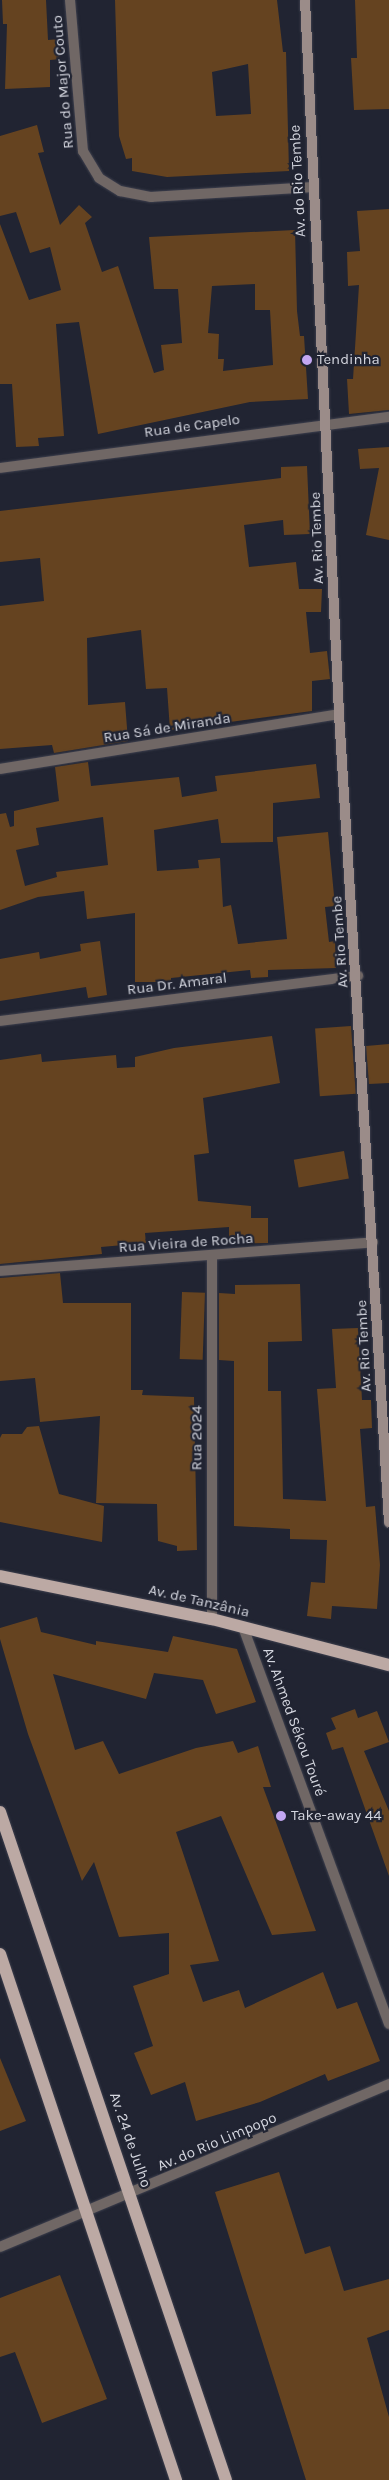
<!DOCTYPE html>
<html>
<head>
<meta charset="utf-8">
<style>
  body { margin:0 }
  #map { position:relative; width:389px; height:2480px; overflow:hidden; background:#212432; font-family:Karla,sans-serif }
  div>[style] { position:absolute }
  .building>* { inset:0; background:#654320; transform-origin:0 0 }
  .roads { filter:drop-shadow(0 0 1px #3e404e) drop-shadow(0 0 1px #3e404e) }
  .street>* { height:10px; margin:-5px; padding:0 5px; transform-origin:5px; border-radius:5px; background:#706765 }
  .secondary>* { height:10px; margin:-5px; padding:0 5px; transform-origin:5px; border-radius:5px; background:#9b8c89 }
  .primary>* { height:12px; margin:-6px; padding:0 6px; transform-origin:6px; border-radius:6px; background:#bca9a4 }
  .dots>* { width:14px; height:14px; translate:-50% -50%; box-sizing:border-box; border:2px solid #212432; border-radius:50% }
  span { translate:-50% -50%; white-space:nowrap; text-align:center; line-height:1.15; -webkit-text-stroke:4.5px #212432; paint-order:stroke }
  .street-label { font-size:15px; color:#d4d6df }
  .poi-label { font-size:15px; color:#d4d6df }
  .left { translate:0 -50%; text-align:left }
</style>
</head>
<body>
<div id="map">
  <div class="building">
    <div style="clip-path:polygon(2px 0,46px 0,48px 40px,60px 39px,61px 59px,50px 60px,50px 87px,5px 89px,7px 24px,3px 24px)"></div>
    <div style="clip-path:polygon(evenodd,115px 0,277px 0,283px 52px,286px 52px,289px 171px,167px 177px,132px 171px,132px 158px,126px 159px,119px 136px,115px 0,248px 64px,251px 114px,216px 116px,212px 72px,248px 64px)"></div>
    <div style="clip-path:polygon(355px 0,389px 0,389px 109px,354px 110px,351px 58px,357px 58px)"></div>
    <div style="clip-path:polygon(evenodd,37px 125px,44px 152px,38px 153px,60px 225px,79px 205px,92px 217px,85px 223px,102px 272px,118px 266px,154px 373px,164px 370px,161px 345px,182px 343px,178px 289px,154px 289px,149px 237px,295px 230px,297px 311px,300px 336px,304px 336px,308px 399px,250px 402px,98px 434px,79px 322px,56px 324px,64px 436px,38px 438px,39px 446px,16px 447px,12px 384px,0 384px,0 224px,29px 300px,61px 290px,50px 247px,30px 253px,16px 212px,0 216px,0 136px,37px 125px,255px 284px,255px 310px,270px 310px,273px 365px,223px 371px,224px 359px,218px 359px,219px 334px,208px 333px,212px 286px,255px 284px)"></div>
    <div style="clip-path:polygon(389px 209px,389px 410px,349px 414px,347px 379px,353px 379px,359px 285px,348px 286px,347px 252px,360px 251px,357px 211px)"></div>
    <div style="clip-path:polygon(389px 447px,389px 540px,366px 535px,379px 468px,360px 469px,358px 449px)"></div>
    <div style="clip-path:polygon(307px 466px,310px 534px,284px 535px,283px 520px,244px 525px,249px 567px,296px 562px,299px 589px,322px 589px,321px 612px,306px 612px,310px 653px,327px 651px,330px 679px,312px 681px,312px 711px,170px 730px,167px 688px,146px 689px,141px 630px,87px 638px,88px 705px,125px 702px,128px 741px,54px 753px,52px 745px,0 749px,0 606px,44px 601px,40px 558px,0 562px,0 511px,281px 478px,281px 467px)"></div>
    <div style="clip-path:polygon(evenodd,88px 762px,91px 786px,179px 777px,182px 797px,217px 791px,215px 776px,316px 764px,320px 798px,273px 803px,273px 842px,221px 843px,218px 819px,154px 830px,157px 871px,199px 868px,198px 860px,220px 858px,223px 907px,231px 905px,238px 944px,287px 939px,277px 837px,328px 832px,335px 906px,325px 907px,329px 942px,335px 941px,336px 968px,268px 970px,268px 977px,251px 978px,250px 970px,171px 978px,171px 982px,135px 982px,135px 913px,87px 919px,84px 891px,38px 897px,0 910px,0 814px,6px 813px,10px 827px,14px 826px,14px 811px,59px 801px,55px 767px,88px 762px,103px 817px,108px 865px,56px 872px,57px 877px,25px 886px,16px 850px,39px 845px,36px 828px,103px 817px)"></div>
    <div style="clip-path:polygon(100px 941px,107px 995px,88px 998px,86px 987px,0 1001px,0 959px,39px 952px,40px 959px,81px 951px,80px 944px)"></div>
    <div style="left:351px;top:1026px;width:68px;height:36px;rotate:86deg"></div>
    <div style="clip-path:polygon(272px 1036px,280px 1083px,203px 1098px,209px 1153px,194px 1155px,198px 1201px,251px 1206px,251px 1218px,268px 1218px,268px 1243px,229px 1244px,229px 1227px,145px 1233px,146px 1243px,101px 1247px,102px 1254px,0 1264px,0 1060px,41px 1054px,42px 1062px,116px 1055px,117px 1068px,135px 1067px,135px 1057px,174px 1048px)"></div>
    <div style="clip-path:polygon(389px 1044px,389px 1083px,369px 1084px,366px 1046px)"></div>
    <div style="left:344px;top:1151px;width:28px;height:51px;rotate:80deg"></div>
    <div style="clip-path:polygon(60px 1273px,63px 1303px,131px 1303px,131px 1390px,143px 1390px,142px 1395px,194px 1397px,197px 1550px,177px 1551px,177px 1546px,158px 1541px,157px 1504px,96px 1503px,100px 1416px,40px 1422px,35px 1378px,0 1381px,0 1278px)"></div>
    <div style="clip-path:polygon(300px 1284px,302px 1341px,268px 1342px,268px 1391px,281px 1391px,283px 1499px,326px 1501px,317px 1389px,336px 1388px,332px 1329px,358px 1328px,362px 1400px,371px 1400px,372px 1428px,360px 1429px,366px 1507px,375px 1506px,380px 1565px,377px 1609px,332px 1606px,331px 1619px,307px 1616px,311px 1582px,325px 1583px,327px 1540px,290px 1539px,290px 1529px,234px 1526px,234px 1361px,219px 1360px,219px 1293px,235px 1294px,235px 1285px)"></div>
    <div style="left:182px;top:1292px;width:23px;height:67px;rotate:2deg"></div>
    <div style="clip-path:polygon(39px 1426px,59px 1494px,104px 1506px,102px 1542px,0 1522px,0 1438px,2px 1434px,22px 1434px,27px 1427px)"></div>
    <div style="clip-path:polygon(37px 1617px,41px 1632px,96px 1645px,96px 1641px,168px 1652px,173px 1636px,237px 1649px,256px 1702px,216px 1714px,203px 1680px,154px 1673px,146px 1699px,53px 1674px,75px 1750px,103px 1741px,119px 1774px,196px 1748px,233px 1741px,238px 1753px,258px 1746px,271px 1787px,263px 1787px,316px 1931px,272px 1935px,221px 1816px,176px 1832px,219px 1961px,190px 1965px,203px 2002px,239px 1990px,245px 2008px,323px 1972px,337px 2009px,357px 2002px,380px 2061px,328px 2081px,325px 2074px,260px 2102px,196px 2121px,185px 2082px,151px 2095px,134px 2053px,153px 2046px,133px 1986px,169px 1974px,169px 1933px,119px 1937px,94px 1862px,82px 1881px,28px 1734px,0 1639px,0 1628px)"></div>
    <div style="clip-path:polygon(355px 1709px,358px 1718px,377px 1711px,389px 1742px,364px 1751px,389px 1811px,389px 1876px,343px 1747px,332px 1750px,326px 1733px,336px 1729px,331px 1718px)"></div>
    <div style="clip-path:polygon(0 2058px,26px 2121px,0 2131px)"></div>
    <div style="clip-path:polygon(279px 2172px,305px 2254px,330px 2246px,344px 2291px,389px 2279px,389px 2330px,367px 2338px,389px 2417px,389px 2480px,306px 2480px,215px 2192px)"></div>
    <div style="clip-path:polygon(60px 2275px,107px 2399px,42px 2423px,15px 2352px,0 2357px,0 2298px)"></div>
  </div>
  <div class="roads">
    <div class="street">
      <div style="left:70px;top:0;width:152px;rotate:85.1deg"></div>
      <div style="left:83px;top:151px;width:31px;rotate:59deg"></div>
      <div style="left:99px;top:178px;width:25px;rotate:32deg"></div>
      <div style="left:120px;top:191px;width:32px;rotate:11deg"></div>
      <div style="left:151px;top:197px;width:162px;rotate:-3.5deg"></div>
      <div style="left:0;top:468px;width:392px;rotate:-7.5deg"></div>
      <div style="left:0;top:769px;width:343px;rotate:-9.2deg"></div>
      <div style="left:0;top:1021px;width:361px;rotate:-7.2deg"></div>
      <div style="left:0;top:1271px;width:374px;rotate:-4.4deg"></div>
      <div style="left:212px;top:1619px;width:362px;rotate:-90deg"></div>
      <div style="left:243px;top:1627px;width:423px;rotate:69.8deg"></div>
      <div style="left:0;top:2247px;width:422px;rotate:-22.7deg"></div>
    </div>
    <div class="secondary">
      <div style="left:305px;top:0;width:715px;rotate:87.27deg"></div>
      <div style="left:339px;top:714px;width:810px;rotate:86.46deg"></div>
    </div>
    <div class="primary">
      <div style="left:0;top:1576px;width:216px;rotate:11.5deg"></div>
      <div style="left:212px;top:1619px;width:183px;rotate:14.6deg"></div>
      <div style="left:0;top:1812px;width:705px;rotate:71.31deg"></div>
      <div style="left:0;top:1954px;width:555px;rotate:71.5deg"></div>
    </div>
  </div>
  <div class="dots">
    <div style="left:307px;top:360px;background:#c3a7f2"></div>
    <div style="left:281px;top:1816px;background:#c3a7f2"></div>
  </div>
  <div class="street-label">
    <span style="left:63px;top:82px;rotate:-95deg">Rua do Major Couto</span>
    <span style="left:298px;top:181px;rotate:-93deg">Av. do Rio Tembe</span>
    <span style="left:192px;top:426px;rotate:-8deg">Rua de Capelo</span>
    <span style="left:317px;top:538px;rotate:-92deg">Av. Rio Tembe</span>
    <span style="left:167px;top:728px;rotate:-9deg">Rua Sá de Miranda</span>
    <span style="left:340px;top:942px;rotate:-94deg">Av. Rio Tembe</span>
    <span style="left:177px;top:984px;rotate:-7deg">Rua Dr. Amaral</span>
    <span style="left:186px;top:1243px;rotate:-4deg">Rua Vieira de Rocha</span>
    <span style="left:364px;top:1346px;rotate:-93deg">Av. Rio Tembe</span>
    <span style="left:197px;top:1438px;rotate:-90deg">Rua 2024</span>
    <span style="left:199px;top:1601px;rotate:13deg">Av. de Tanzânia</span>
    <span style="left:294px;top:1722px;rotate:70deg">Av. Ahmed Sékou Touré</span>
    <span style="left:130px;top:2140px;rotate:71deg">Av. 24 de Julho</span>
    <span style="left:217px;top:2142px;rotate:-23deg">Av. do Rio Limpopo</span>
  </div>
  <div class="poi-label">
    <span class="left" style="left:317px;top:360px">Tendinha</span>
    <span class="left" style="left:291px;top:1816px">Take-away 44</span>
  </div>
</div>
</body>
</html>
